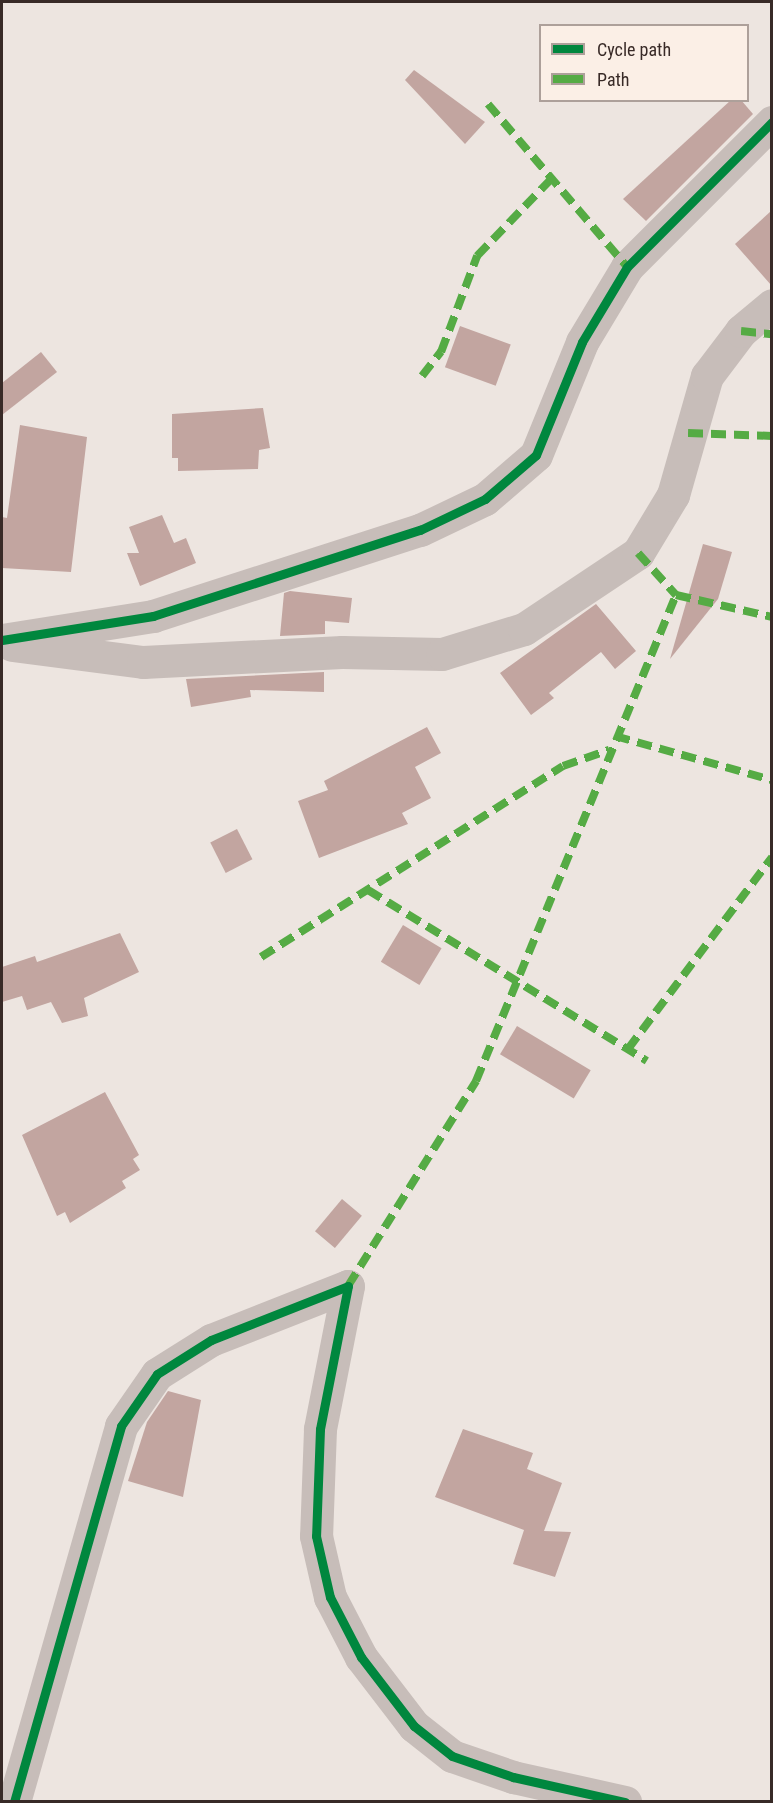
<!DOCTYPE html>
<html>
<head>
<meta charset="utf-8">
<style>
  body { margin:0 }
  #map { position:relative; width:773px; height:1803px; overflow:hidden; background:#ede5e0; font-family:"Roboto Condensed",sans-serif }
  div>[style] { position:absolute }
  .building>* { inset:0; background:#c2a5a0; transform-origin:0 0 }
  .minor>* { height:33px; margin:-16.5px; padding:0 16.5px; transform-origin:16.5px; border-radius:16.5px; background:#c7bdb9 }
  .quiet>* { height:8px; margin-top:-4px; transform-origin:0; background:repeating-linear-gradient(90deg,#55ab44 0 15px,transparent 0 23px) }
  .cycleway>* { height:9px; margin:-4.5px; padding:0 4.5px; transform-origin:4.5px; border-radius:4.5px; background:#00873e }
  span { translate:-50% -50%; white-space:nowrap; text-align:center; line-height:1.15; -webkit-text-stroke:4.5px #fbefe6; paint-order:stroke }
  .frame { position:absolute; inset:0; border:3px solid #382a27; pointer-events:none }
  .legend { position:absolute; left:539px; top:24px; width:210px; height:78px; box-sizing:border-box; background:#fbefe6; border:2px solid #ada09a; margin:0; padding:8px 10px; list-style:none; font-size:18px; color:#382a27 }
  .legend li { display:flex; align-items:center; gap:12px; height:30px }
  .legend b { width:30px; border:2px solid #ada09a }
</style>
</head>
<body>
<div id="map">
  <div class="building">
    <div style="clip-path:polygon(414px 70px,485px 122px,465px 144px,405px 80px)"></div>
    <div style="clip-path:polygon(731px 100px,741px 100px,753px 114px,646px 221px,623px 199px)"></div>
    <div style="clip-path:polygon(771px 211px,771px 285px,735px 244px)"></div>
    <div style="left:460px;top:326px;width:54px;height:44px;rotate:20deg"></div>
    <div style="clip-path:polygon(41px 352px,57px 372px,2px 415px,2px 383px)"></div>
    <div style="clip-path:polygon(263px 408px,270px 448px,259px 450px,258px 469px,178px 471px,178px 458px,172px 458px,172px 414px)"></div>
    <div style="clip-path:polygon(20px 425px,87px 437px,71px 572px,2px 568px,2px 517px,7px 518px)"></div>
    <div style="clip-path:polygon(162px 515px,174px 543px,186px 538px,196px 563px,140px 586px,127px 553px,139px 553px,129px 527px)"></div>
    <div style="clip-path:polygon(703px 544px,732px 552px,718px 599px,670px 659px)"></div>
    <div style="clip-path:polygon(290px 591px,352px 598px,349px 623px,325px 621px,325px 634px,280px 636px,284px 593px)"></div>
    <div style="clip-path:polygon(596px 604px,636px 651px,615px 669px,601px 652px,549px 693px,554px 698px,531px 715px,500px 673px)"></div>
    <div style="clip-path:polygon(324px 672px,324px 692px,250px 690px,251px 697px,191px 707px,186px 679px)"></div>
    <div style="clip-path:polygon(427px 727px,441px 753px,415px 767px,431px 798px,402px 813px,408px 824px,319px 858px,298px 801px,328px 790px,324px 781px)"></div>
    <div style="left:237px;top:829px;width:34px;height:30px;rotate:63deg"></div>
    <div style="left:403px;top:925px;width:45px;height:43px;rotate:31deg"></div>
    <div style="clip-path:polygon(120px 933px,139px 972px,84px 998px,88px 1016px,62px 1023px,51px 1002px,27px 1010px,22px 996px,2px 1002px,2px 967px,35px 956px,37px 962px)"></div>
    <div style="left:517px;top:1026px;width:86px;height:33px;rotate:31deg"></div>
    <div style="clip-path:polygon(105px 1092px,139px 1155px,133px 1159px,140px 1170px,122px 1181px,126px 1188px,70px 1223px,65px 1212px,57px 1216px,22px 1135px)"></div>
    <div style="left:342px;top:1199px;width:26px;height:42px;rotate:40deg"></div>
    <div style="clip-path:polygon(168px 1391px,201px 1400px,183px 1497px,128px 1481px,147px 1422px)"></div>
    <div style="clip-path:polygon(463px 1429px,533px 1453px,527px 1469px,562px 1483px,544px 1531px,571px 1532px,555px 1577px,513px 1564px,524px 1530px,435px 1497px)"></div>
  </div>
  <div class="minor">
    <div style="left:2px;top:640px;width:153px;rotate:-9deg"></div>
    <div style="left:153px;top:616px;width:281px;rotate:-17.9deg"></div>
    <div style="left:420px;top:530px;width:72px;rotate:-25.5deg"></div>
    <div style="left:485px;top:499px;width:67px;rotate:-40.8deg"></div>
    <div style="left:536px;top:455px;width:122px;rotate:-67.8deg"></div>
    <div style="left:582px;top:342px;width:87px;rotate:-59deg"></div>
    <div style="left:627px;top:267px;width:205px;rotate:-45deg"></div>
    <div style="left:12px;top:645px;width:132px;rotate:7.4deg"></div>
    <div style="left:143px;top:662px;width:199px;rotate:-2.9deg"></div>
    <div style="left:342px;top:652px;width:100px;rotate:1.1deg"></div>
    <div style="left:442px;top:654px;width:86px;rotate:-17deg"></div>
    <div style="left:524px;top:629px;width:137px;rotate:-33.7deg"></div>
    <div style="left:638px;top:553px;width:68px;rotate:-58.9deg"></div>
    <div style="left:673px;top:495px;width:124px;rotate:-74.1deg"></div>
    <div style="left:707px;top:376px;width:56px;rotate:-52.9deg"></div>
    <div style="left:741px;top:331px;width:40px;rotate:-40deg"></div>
    <div style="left:14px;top:1802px;width:391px;rotate:-74.1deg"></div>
    <div style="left:121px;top:1426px;width:63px;rotate:-55.3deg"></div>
    <div style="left:157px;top:1374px;width:64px;rotate:-32.2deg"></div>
    <div style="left:211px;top:1340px;width:147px;rotate:-21.5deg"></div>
    <div style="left:348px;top:1286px;width:146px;rotate:101.1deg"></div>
    <div style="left:320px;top:1429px;width:107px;rotate:92.1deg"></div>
    <div style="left:316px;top:1536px;width:63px;rotate:77.1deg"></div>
    <div style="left:330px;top:1597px;width:68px;rotate:62.7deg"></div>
    <div style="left:361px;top:1657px;width:87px;rotate:52.5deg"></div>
    <div style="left:414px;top:1726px;width:48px;rotate:38.3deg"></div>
    <div style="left:452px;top:1756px;width:65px;rotate:19deg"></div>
    <div style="left:513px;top:1777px;width:115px;rotate:12.6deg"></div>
  </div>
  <div class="quiet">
    <div style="left:488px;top:104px;width:214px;rotate:49.5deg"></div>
    <div style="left:741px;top:331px;width:31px;rotate:6deg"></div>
    <div style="left:422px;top:376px;width:31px;rotate:-52deg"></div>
    <div style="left:441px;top:352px;width:103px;rotate:-69.4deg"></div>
    <div style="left:477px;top:256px;width:108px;rotate:-46.1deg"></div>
    <div style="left:688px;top:433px;width:84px;rotate:2deg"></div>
    <div style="left:638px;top:553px;width:57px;rotate:47.9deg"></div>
    <div style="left:676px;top:595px;width:98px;rotate:12.9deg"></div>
    <div style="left:615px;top:736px;width:163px;rotate:15.7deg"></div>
    <div style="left:368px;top:890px;width:327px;rotate:31.5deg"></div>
    <div style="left:261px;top:957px;width:357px;rotate:-32.3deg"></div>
    <div style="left:563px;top:766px;width:49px;rotate:-19.2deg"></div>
    <div style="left:628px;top:1049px;width:240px;rotate:-53.1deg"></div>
    <div style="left:348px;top:1286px;width:242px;rotate:-58deg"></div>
    <div style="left:476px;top:1081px;width:526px;rotate:-67.63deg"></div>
  </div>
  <div class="cycleway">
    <div style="left:2px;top:640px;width:153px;rotate:-9deg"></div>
    <div style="left:153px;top:616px;width:281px;rotate:-17.9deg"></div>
    <div style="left:420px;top:530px;width:72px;rotate:-25.5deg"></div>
    <div style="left:485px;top:499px;width:67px;rotate:-40.8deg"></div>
    <div style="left:536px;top:455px;width:122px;rotate:-67.8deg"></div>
    <div style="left:582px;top:342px;width:87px;rotate:-59deg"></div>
    <div style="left:627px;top:267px;width:205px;rotate:-45deg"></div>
    <div style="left:14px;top:1802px;width:391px;rotate:-74.1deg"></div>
    <div style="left:121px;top:1426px;width:63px;rotate:-55.3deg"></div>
    <div style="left:157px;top:1374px;width:64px;rotate:-32.2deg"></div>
    <div style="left:211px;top:1340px;width:147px;rotate:-21.5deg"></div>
    <div style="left:348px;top:1286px;width:146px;rotate:101.1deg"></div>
    <div style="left:320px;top:1429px;width:107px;rotate:92.1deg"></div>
    <div style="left:316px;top:1536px;width:63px;rotate:77.1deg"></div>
    <div style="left:330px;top:1597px;width:68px;rotate:62.7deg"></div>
    <div style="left:361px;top:1657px;width:87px;rotate:52.5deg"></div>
    <div style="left:414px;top:1726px;width:48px;rotate:38.3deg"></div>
    <div style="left:452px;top:1756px;width:65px;rotate:19deg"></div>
    <div style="left:513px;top:1777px;width:115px;rotate:12.6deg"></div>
  </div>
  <div class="frame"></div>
  <ul class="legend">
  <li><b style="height:8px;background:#00873e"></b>Cycle path</li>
  <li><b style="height:8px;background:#55ab44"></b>Path</li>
  </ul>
</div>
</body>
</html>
